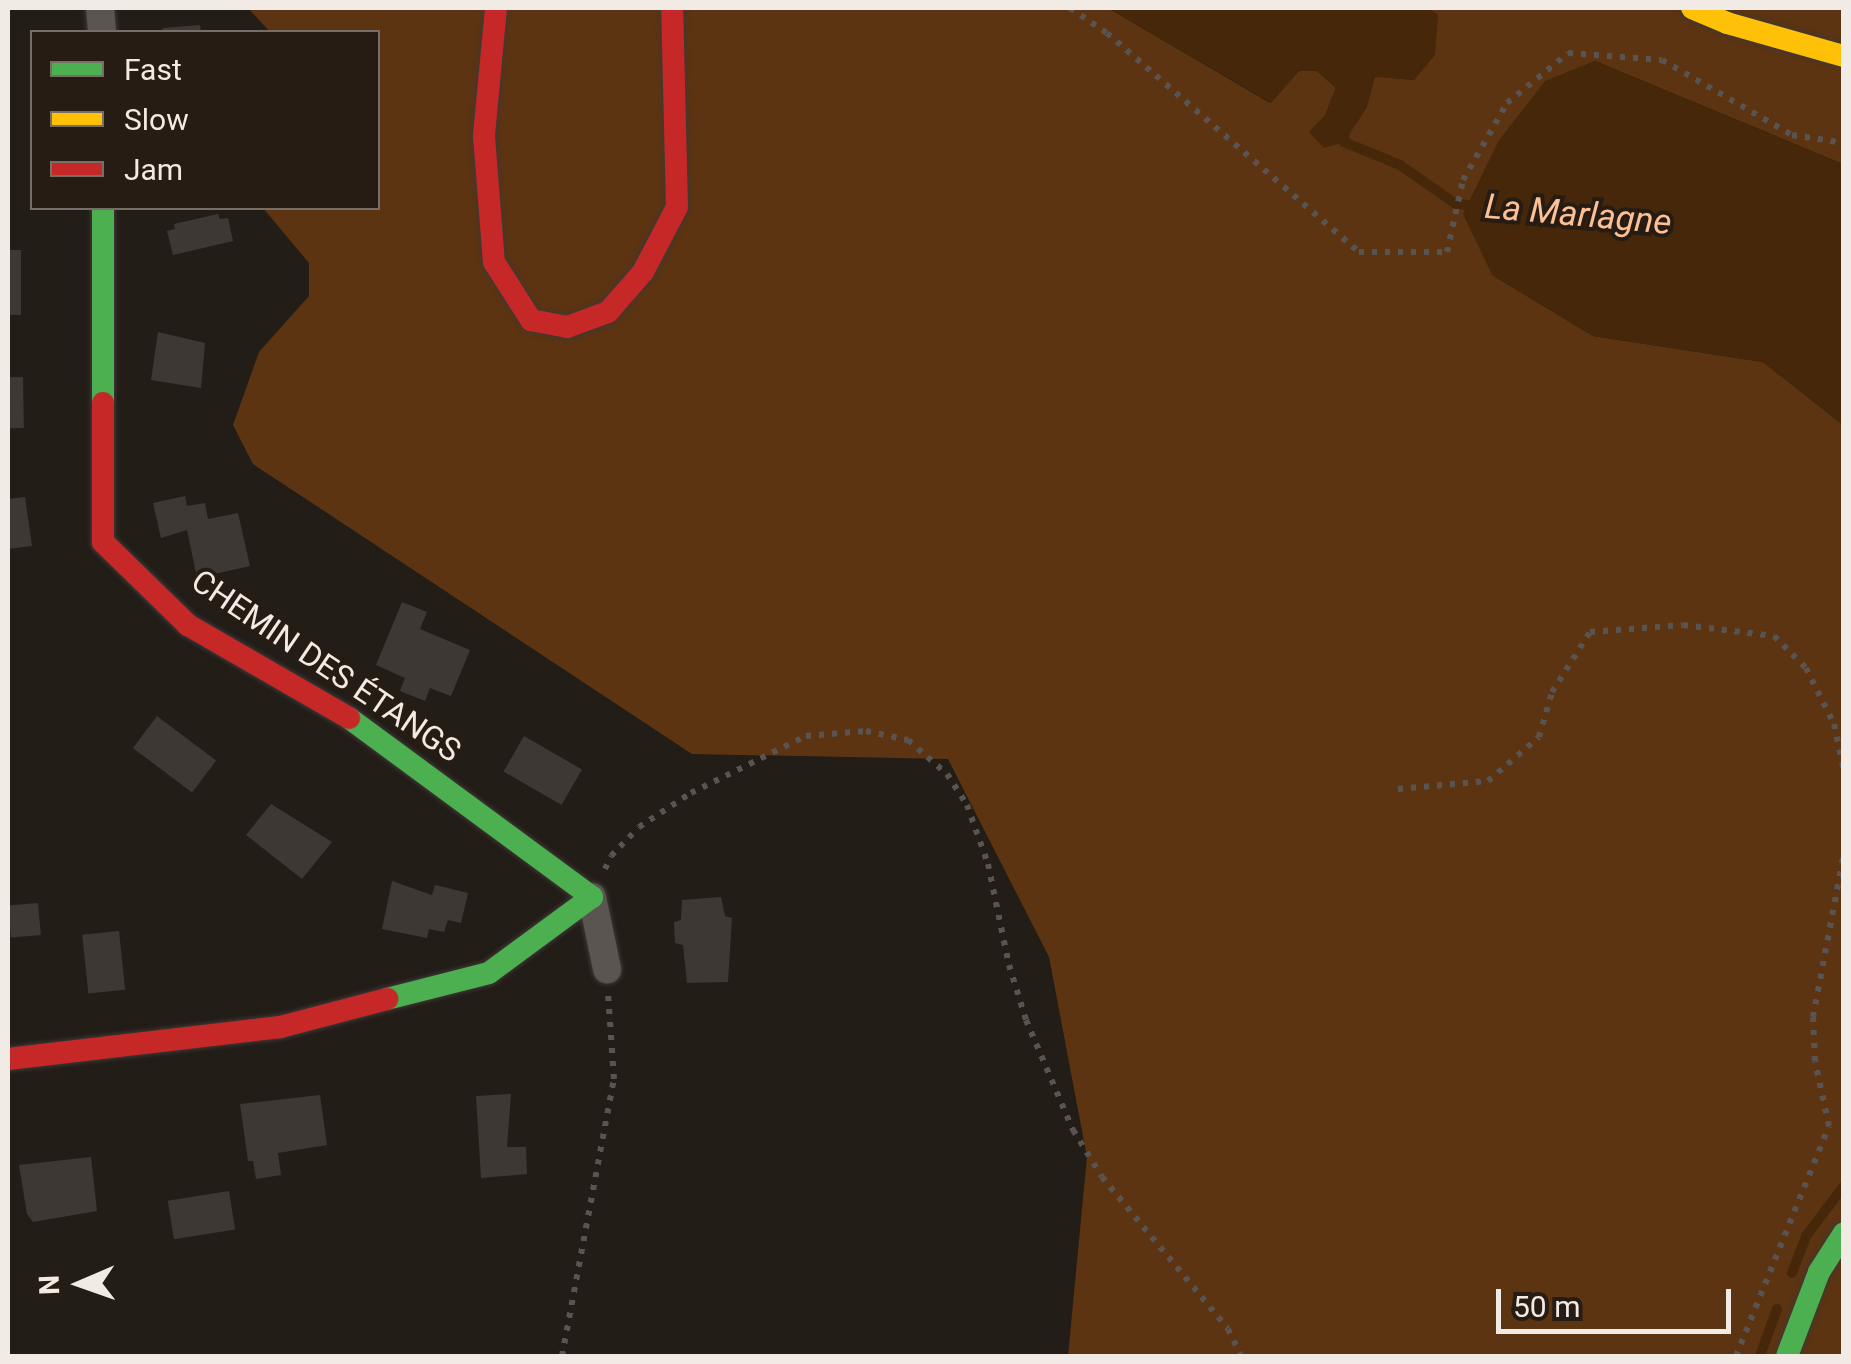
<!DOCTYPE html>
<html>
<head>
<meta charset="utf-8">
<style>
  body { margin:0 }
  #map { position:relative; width:1851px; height:1364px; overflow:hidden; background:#231d18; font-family:Roboto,sans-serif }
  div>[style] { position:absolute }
  .forest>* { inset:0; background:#5d3411 }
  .water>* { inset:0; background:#46270a }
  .stream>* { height:10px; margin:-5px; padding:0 5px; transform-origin:5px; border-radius:5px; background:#46270a }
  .building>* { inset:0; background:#3e3834; transform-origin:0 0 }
  .path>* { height:6px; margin-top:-3px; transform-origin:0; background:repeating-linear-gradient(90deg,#595451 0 5px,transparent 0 13px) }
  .roads { filter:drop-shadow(0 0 2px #3e3836) drop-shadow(0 0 2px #3e3836) }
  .street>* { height:28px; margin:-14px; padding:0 14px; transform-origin:14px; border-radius:14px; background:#5a5551 }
  .fast>* { height:22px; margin:-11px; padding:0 11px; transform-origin:11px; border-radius:11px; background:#4caf50 }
  .slow>* { height:22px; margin:-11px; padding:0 11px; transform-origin:11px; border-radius:11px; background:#ffc107 }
  .jam>* { height:22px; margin:-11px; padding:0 11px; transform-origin:11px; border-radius:11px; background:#c62828 }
  span { translate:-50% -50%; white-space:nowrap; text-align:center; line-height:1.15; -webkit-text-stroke:8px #271c14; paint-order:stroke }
  .street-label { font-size:32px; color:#f2eae5 }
  .water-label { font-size:35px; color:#fcc094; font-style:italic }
  .frame { position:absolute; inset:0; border:10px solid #f2eae5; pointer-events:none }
  .legend { position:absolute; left:30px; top:30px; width:350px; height:180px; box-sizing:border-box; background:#271c14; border:2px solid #786e68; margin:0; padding:12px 18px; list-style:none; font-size:30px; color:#f2eae5 }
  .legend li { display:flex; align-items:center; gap:20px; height:50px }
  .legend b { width:50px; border:2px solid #786e68 }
  .north { position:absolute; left:30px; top:1234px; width:100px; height:100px; -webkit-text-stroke:8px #271c14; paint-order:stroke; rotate:268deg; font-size:28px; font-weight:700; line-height:40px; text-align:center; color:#f2eae5 }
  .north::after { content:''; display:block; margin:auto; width:35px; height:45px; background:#f2eae5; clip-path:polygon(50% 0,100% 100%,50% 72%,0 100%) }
  .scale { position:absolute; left:1496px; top:1289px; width:235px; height:45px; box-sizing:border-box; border:5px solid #f2eae5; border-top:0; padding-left:12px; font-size:30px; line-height:35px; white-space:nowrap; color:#f2eae5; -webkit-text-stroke:8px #271c14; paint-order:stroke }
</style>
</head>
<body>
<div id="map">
  <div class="forest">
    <div style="clip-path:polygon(248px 8px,1108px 8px,1270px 103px,1299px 71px,1317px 71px,1336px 88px,1325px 115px,1366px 109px,1375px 76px,1414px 80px,1438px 15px,1428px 8px,1843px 8px,1843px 164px,1595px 61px,1545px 82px,1498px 142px,1492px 275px,1593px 336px,1763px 362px,1843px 425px,1843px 1356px,1068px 1356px,1087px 1157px,1049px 957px,948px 759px,692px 754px,253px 464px,233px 425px,259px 352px,309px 296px,309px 263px,263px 208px,378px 208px,378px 32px,270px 32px)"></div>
  </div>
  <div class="water">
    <div style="clip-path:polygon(1108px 8px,1428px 8px,1438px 15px,1435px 55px,1414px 80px,1375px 77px,1366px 109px,1344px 142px,1324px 148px,1309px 132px,1325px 115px,1336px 88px,1317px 71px,1299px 71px,1271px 103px)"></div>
    <div style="clip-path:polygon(1595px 61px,1843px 164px,1843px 425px,1763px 362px,1593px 336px,1492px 275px,1463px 214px,1498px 142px,1545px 81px)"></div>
  </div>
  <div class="stream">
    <div style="left:1345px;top:132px;width:10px;rotate:96deg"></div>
    <div style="left:1344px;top:142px;width:61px;rotate:22.3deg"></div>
    <div style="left:1400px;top:165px;width:68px;rotate:34.9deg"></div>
    <div style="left:1456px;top:204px;width:24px;rotate:5deg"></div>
    <div style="left:1792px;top:1273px;width:40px;rotate:-69deg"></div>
    <div style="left:1806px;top:1236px;width:63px;rotate:-52.8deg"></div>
    <div style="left:1760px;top:1356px;width:50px;rotate:-70.1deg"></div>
  </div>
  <div class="building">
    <div style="clip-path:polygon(200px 25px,201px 32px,161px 32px,163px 28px)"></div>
    <div style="clip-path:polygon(218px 214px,220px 219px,228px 218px,233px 241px,173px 255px,167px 231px,175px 229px,174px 224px)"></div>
    <div style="left:8px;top:250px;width:13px;height:65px"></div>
    <div style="clip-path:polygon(158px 332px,205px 343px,201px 388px,151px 380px)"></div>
    <div style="left:23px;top:377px;width:51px;height:15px;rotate:89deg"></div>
    <div style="clip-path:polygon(185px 496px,187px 506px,205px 503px,208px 519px,238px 513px,250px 566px,197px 578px,187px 530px,161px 538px,153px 503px)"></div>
    <div style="clip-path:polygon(25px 497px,32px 546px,8px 549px,8px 499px)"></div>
    <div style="clip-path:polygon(402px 602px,427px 612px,420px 629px,470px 650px,451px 696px,430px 688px,425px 701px,400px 691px,405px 678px,376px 665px)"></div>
    <div style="left:157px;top:716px;width:74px;height:40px;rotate:37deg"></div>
    <div style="left:524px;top:736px;width:67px;height:41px;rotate:30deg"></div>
    <div style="clip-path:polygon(271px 804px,332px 842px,302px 879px,246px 835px)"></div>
    <div style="clip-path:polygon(392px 881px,432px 895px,435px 885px,468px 893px,461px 923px,448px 920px,444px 932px,429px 929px,427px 938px,382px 929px)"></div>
    <div style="clip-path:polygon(721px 897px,725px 916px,732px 918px,728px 982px,687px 983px,683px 945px,675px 943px,674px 922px,681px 920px,682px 900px)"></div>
    <div style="left:38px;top:903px;width:32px;height:30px;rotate:85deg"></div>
    <div style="left:119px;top:931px;width:59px;height:37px;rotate:84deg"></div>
    <div style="clip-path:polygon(511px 1094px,507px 1147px,526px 1147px,527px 1174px,481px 1178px,476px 1096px)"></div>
    <div style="clip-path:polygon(320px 1095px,327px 1145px,278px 1153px,281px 1175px,256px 1179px,253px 1161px,248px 1161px,240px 1104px)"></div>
    <div style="clip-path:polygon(91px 1157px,97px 1211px,33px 1222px,27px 1214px,19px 1165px)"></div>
    <div style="left:229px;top:1191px;width:39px;height:62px;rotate:81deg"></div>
  </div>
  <div class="path">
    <div style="left:1070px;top:8px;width:45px;rotate:34deg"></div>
    <div style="left:1107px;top:33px;width:334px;rotate:41deg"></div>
    <div style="left:1359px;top:252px;width:88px"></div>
    <div style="left:1447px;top:252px;width:74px;rotate:-77.5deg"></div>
    <div style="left:1463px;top:180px;width:89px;rotate:-60.3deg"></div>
    <div style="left:1507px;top:103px;width:79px;rotate:-39.3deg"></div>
    <div style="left:1568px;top:53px;width:94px;rotate:4.3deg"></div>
    <div style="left:1662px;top:60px;width:150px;rotate:30deg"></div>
    <div style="left:1792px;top:135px;width:53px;rotate:8.7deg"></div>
    <div style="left:1398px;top:789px;width:90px;rotate:-5.1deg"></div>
    <div style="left:1488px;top:781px;width:67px;rotate:-40.8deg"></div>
    <div style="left:1539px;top:737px;width:47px;rotate:-73.9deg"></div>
    <div style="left:1552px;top:692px;width:71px;rotate:-57.7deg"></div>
    <div style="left:1590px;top:632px;width:93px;rotate:-4.3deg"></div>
    <div style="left:1683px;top:625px;width:92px;rotate:6.9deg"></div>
    <div style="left:1774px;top:636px;width:45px;rotate:45deg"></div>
    <div style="left:1806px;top:668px;width:63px;rotate:63.4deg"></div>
    <div style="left:1834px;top:724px;width:48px;rotate:78deg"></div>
    <div style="left:605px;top:869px;width:14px;rotate:-65deg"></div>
    <div style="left:611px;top:856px;width:40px;rotate:-46deg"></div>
    <div style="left:639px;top:827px;width:62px;rotate:-33.2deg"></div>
    <div style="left:691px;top:793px;width:128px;rotate:-26.4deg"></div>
    <div style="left:806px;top:736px;width:60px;rotate:-4.8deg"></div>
    <div style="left:866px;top:731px;width:43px;rotate:12.1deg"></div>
    <div style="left:908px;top:740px;width:52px;rotate:41.1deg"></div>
    <div style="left:947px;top:774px;width:37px;rotate:57deg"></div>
    <div style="left:967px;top:805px;width:63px;rotate:70.4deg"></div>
    <div style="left:988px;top:864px;width:103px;rotate:78.3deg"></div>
    <div style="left:1009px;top:965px;width:58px;rotate:72.8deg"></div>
    <div style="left:1026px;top:1020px;width:120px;rotate:66.9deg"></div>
    <div style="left:1073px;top:1130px;width:55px;rotate:58.3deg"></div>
    <div style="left:1102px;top:1177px;width:197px;rotate:50.3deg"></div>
    <div style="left:1228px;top:1329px;width:30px;rotate:64deg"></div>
    <div style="left:562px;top:1356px;width:282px;rotate:-79.4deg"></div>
    <div style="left:614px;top:1079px;width:86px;rotate:-94deg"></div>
    <div style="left:1736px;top:1356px;width:248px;rotate:-68deg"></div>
    <div style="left:1829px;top:1126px;width:66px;rotate:-102.2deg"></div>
    <div style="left:1815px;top:1061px;width:44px;rotate:-92.6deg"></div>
    <div style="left:1813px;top:1017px;width:167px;rotate:-79.3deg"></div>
  </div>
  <div class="roads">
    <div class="street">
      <div style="left:100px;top:8px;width:24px;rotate:85deg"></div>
      <div style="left:592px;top:897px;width:74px;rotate:78.2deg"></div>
    </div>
    <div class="fast">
      <div style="left:103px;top:208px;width:195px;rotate:90deg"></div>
      <div style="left:349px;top:718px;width:302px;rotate:36.4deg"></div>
      <div style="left:592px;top:897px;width:128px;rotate:143.6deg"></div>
      <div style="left:489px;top:973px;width:105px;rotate:165.7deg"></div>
      <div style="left:1787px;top:1356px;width:90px;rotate:-69.1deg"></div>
      <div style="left:1819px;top:1272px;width:46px;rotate:-57.3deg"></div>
    </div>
    <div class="slow">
      <div style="left:1692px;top:8px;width:38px;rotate:23deg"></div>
      <div style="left:1727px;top:23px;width:122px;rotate:15.8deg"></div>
    </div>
    <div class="jam">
      <div style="left:496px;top:8px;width:129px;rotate:95.4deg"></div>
      <div style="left:484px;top:136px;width:126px;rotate:85.5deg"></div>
      <div style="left:494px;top:262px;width:69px;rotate:57.5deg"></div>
      <div style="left:531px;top:320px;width:37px;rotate:11deg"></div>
      <div style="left:567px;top:327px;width:44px;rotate:-20.1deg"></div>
      <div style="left:608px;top:312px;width:53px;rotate:-48.8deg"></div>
      <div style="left:643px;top:272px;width:73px;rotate:-62.4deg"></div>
      <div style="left:677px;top:207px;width:199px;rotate:-91.4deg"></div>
      <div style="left:103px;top:403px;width:139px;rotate:90deg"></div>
      <div style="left:103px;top:542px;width:119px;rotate:44.3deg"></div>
      <div style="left:188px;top:625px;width:186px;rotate:30deg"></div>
      <div style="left:8px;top:1059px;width:274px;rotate:-6.7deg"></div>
      <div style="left:280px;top:1027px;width:111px;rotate:-14.7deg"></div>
    </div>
  </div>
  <div class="street-label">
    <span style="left:326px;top:666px;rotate:34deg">CHEMIN DES ÉTANGS</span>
  </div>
  <div class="water-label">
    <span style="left:1578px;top:215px;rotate:5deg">La Marlagne</span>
  </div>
  <div class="frame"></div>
  <ul class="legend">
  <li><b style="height:12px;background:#4caf50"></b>Fast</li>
  <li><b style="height:12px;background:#ffc107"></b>Slow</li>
  <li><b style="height:12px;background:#c62828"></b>Jam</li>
  </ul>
  <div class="north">N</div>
  <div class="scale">50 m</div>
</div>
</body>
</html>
